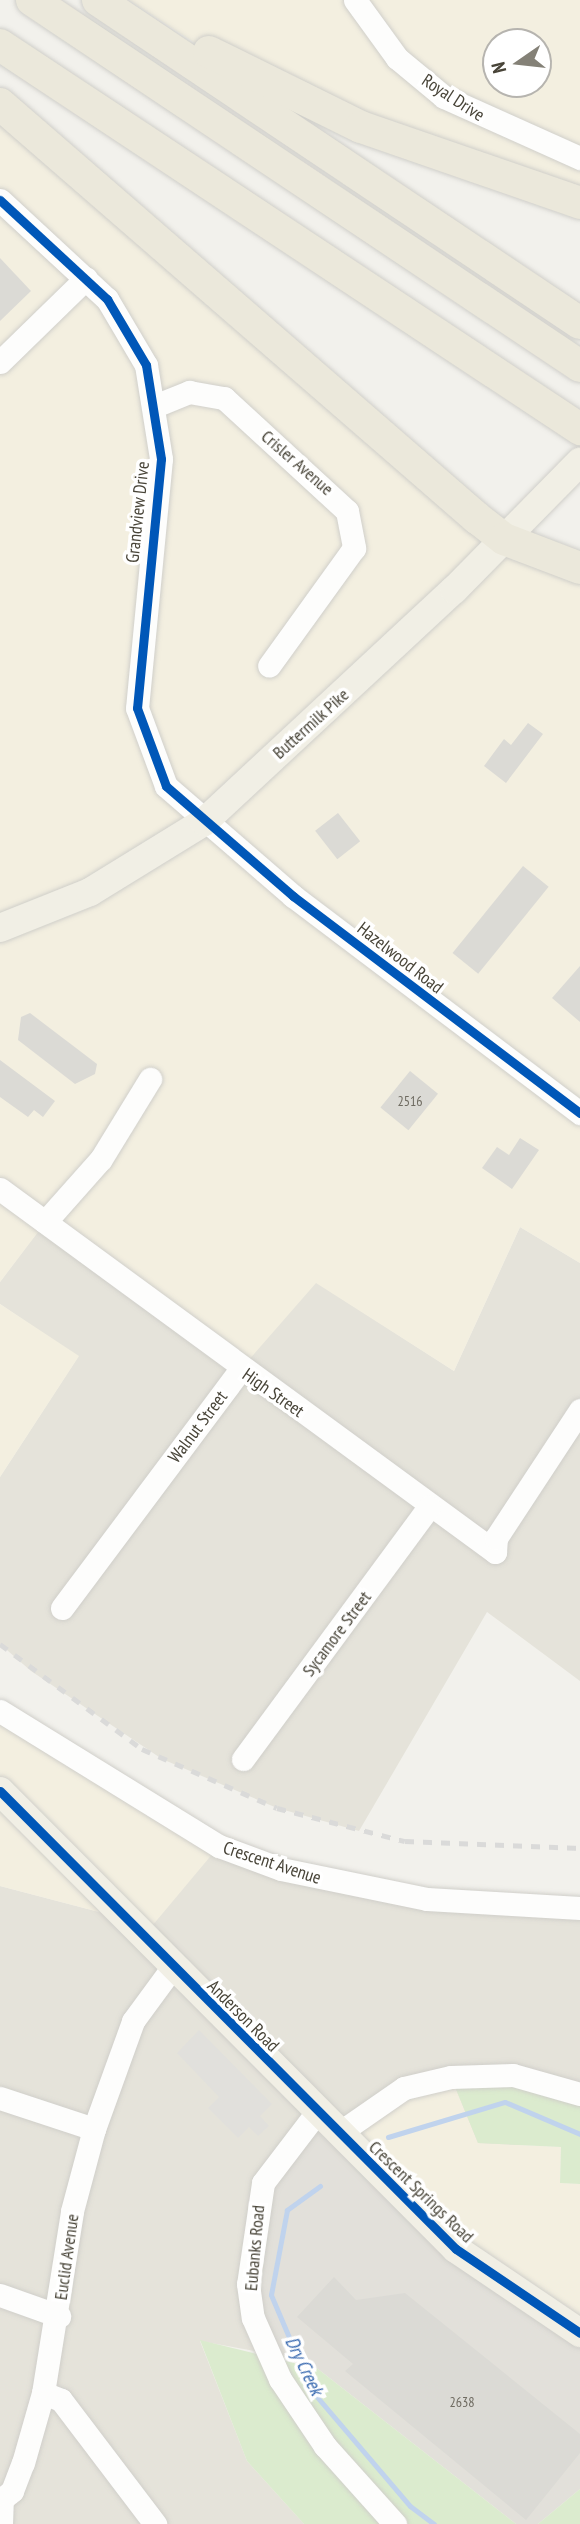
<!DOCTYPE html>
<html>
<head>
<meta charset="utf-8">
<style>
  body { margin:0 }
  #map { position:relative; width:580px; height:2524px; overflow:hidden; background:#f2f1ec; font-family:"PT Sans Narrow",sans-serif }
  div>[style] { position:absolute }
  .residential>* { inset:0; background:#e5e3da }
  .commercial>* { inset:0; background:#f3efe0 }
  .industrial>* { inset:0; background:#e2e0da }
  .green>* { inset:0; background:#dbebce }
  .parking>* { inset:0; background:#e1e0dc }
  .stream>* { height:5px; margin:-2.5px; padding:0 2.5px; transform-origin:2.5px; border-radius:2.5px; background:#c0d3ed }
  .building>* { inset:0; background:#dbdad5; transform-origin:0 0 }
  .roads { filter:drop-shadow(0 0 2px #d0cfca) drop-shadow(0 0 2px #d0cfca) }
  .minor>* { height:23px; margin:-11.5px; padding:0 11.5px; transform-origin:11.5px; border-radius:11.5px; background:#fdfdfc }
  .major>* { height:28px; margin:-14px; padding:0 14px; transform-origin:14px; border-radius:14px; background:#f1efe5 }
  .highway>* { height:32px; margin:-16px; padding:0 16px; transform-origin:16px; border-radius:16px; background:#ebe8db }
  .rail>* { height:5px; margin-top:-2.5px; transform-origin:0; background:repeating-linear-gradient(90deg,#dadad9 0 9px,transparent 0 18px) }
  .cycleway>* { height:9px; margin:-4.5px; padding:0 4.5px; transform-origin:4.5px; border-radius:4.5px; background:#0057b8 }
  span { translate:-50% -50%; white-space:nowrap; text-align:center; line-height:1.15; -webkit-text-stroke:7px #fff; paint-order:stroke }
  .number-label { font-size:14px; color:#6e6a60 }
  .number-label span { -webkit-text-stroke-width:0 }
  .street-label { font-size:18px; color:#484438 }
  .water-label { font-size:19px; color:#3768af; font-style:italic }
  .north { position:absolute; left:482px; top:28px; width:70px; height:70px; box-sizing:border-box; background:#fff; border:2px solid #b6b4af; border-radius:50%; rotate:256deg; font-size:19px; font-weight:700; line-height:28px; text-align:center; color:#484438 }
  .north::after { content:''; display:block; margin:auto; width:24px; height:32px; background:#848177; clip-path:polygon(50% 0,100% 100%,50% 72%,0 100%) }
</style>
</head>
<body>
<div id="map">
  <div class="residential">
    <div style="clip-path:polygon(45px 1222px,316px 1282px,454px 1371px,520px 1227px,580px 1263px,580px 1681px,487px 1612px,359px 1831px,277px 1808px,162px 1759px,31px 1671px,0 1644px,0 1477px,78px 1357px,0 1304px,0 1282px)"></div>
    <div style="clip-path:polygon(219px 1846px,281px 1869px,580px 1908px,580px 2094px,266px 2353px,200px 2341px,247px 2461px,304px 2524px,0 2524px,0 1886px,122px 1918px)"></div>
  </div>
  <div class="commercial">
    <div style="clip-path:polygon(evenodd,129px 0,580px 0,580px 203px,209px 52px,129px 0,496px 42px,538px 42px,538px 84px,496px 84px,496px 42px)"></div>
    <div style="clip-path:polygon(0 104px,503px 539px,580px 568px,580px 1263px,520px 1227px,454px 1371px,316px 1283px,240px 1370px,45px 1223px,0 1282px)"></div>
    <div style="clip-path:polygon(0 1304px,79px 1356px,0 1477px)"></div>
    <div style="clip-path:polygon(0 1711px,219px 1846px,142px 1938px,122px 1918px,0 1886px)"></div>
    <div style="clip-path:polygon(451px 2077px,478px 2143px,561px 2147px,560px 2183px,580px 2184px,580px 2333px,551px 2317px,339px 2133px)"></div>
  </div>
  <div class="industrial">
    <div style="clip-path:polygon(317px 2112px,456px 2249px,580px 2333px,580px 2489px,538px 2524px,516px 2524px,318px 2369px,266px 2353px,253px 2318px,257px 2207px)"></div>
  </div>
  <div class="green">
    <div style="clip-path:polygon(451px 2077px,580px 2094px,580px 2184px,560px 2183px,561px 2147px,478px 2143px)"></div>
    <div style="clip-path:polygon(200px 2340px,318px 2369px,516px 2524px,304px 2524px,247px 2461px)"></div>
    <div style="clip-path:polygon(580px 2489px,580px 2524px,538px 2524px)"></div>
  </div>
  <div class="parking">
    <div style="clip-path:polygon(199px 2030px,272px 2104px,260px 2116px,269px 2126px,258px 2136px,249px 2127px,238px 2138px,208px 2108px,219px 2097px,177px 2053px)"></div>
  </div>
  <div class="stream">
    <div style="left:388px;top:2137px;width:122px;rotate:-16.7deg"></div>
    <div style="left:505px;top:2102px;width:82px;rotate:23.1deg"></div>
    <div style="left:320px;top:2186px;width:41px;rotate:144deg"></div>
    <div style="left:287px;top:2210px;width:86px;rotate:100.7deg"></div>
    <div style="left:271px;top:2295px;width:104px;rotate:66.9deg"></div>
    <div style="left:312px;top:2391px;width:151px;rotate:49.6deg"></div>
    <div style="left:410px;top:2506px;width:30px;rotate:37deg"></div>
  </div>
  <div class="building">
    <div style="clip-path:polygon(0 258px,31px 291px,0 321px)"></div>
    <div style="clip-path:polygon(528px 723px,543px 734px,506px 783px,484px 766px,504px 739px,511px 745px)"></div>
    <div style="left:338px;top:813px;width:36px;height:29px;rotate:52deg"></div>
    <div style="left:523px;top:866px;width:33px;height:112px;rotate:39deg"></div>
    <div style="clip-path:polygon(580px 966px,580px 1022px,552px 998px)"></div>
    <div style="clip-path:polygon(30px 1013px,97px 1064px,95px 1074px,75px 1084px,18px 1040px,21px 1017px)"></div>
    <div style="clip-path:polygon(0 1060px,55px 1101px,43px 1117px,34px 1110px,28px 1117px,0 1097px)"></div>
    <div style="left:410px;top:1071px;width:36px;height:47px;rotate:39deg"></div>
    <div style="clip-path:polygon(520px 1138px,539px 1150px,512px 1189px,482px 1168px,497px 1147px,509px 1155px)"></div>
    <div style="clip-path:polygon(334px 2277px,356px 2300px,405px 2293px,580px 2434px,580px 2453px,526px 2520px,345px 2371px,353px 2364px,297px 2317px)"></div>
  </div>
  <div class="roads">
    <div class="minor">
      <div style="left:355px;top:0;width:72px;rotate:54.1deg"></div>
      <div style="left:397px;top:58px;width:61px;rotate:39.7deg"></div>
      <div style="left:444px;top:97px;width:149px;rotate:24.2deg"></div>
      <div style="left:0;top:200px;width:146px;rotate:42.8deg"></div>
      <div style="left:107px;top:299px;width:77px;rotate:59.4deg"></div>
      <div style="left:146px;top:365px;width:95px;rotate:80.9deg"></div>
      <div style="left:161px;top:459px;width:250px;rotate:95.5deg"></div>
      <div style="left:137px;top:708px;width:83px;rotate:69.6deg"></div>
      <div style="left:166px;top:786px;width:168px;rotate:40.9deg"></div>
      <div style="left:293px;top:896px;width:360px;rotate:37.1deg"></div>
      <div style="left:0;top:362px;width:120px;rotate:-44.3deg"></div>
      <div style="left:157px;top:405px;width:35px;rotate:-22deg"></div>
      <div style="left:189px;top:392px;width:36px;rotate:10deg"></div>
      <div style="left:224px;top:398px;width:167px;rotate:42.6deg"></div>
      <div style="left:347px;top:511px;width:38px;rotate:79deg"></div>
      <div style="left:354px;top:548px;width:145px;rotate:125.8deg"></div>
      <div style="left:0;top:1189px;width:614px;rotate:36.25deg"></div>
      <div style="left:495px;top:1552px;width:14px;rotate:-86deg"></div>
      <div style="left:496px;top:1538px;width:153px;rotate:-56.7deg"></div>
      <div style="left:45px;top:1222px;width:84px;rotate:-48.4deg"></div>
      <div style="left:101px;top:1159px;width:94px;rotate:-58.5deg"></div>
      <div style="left:62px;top:1608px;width:297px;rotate:-53.2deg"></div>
      <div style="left:0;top:1711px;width:257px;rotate:31.7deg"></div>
      <div style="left:219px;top:1846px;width:66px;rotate:20.4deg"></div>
      <div style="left:281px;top:1869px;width:149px;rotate:11.6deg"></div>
      <div style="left:427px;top:1899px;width:153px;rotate:3.4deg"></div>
      <div style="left:243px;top:1759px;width:313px;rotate:-53.6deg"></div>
      <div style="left:0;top:2098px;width:99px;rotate:18.3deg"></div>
      <div style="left:317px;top:2112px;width:89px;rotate:127.3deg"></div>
      <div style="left:263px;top:2183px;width:102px;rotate:98.4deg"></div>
      <div style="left:248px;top:2284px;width:34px;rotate:82deg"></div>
      <div style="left:253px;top:2318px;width:67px;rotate:66.1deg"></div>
      <div style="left:280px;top:2379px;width:81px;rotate:56.1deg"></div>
      <div style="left:325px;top:2446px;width:105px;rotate:48.1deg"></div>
      <div style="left:339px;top:2133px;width:79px;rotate:-34.7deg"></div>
      <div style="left:404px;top:2088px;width:48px;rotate:-13.2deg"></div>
      <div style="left:451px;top:2077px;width:62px;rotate:-1.8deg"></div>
      <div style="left:513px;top:2075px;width:70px;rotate:15.8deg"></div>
      <div style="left:0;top:2295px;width:63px;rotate:19.6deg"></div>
      <div style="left:43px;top:2393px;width:19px;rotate:21deg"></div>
      <div style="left:61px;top:2400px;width:156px;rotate:52.8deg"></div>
      <div style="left:1px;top:2524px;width:25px;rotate:-88deg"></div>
      <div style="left:2px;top:2499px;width:13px;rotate:-39deg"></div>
      <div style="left:12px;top:2491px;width:30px;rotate:-69deg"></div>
      <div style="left:23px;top:2463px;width:73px;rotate:-74.1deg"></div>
      <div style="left:43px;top:2393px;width:184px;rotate:-80.9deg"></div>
      <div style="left:72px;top:2211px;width:85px;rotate:-75deg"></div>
      <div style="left:94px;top:2129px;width:115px;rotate:-70.1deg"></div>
      <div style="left:133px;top:2021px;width:66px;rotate:-53.7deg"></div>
    </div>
    <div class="major">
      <div style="left:0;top:928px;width:97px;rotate:-21.8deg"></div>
      <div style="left:90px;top:892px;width:134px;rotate:-31.6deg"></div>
      <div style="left:204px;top:822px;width:341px;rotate:-42.9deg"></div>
      <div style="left:454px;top:590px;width:180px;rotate:-45.5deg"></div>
      <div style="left:0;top:1791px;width:646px;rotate:45.13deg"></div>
      <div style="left:456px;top:2249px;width:150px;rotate:34.1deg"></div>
    </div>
    <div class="highway">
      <div style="left:32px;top:0;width:659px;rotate:33.74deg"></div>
      <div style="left:98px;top:0;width:580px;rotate:33.83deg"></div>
      <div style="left:0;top:45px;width:696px;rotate:33.51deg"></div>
      <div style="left:209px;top:52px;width:169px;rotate:26.3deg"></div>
      <div style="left:361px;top:127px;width:232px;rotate:19.1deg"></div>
      <div style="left:0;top:104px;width:632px;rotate:40.96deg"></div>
      <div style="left:477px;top:518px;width:34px;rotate:38deg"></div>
      <div style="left:504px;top:539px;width:81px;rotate:20.9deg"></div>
    </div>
  </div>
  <div class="rail">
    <div style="left:0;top:1644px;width:177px;rotate:36.5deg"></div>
    <div style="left:142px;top:1749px;width:147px;rotate:23.6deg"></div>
    <div style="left:277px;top:1808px;width:132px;rotate:14.5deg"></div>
    <div style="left:405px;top:1841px;width:175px;rotate:2.3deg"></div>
  </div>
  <div class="cycleway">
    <div style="left:0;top:200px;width:146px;rotate:42.8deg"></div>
    <div style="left:107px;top:299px;width:77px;rotate:59.4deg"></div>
    <div style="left:146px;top:365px;width:95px;rotate:80.9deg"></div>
    <div style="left:161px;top:459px;width:250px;rotate:95.5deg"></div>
    <div style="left:137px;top:708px;width:83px;rotate:69.6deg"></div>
    <div style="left:166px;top:786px;width:168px;rotate:40.9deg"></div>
    <div style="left:293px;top:896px;width:360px;rotate:37.1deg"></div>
    <div style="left:0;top:1791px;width:646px;rotate:45.13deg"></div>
    <div style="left:456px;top:2249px;width:150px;rotate:34.1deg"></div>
  </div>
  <div class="number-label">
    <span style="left:410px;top:1101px">2516</span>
    <span style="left:462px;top:2402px">2638</span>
  </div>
  <div class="street-label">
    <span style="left:453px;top:98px;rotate:33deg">Royal Drive</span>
    <span style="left:297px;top:463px;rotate:41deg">Crisler Avenue</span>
    <span style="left:138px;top:512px;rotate:-84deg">Grandview Drive</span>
    <span style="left:311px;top:724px;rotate:-42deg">Buttermilk Pike</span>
    <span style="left:400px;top:958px;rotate:38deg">Hazelwood Road</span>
    <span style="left:273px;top:1393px;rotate:35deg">High Street</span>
    <span style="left:198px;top:1427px;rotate:-53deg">Walnut Street</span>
    <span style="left:337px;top:1634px;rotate:-53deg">Sycamore Street</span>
    <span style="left:272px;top:1863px;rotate:18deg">Crescent Avenue</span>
    <span style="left:243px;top:2016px;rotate:45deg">Anderson Road</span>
    <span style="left:421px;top:2192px;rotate:44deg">Crescent Springs Road</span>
    <span style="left:255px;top:2248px;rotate:-85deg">Eubanks Road</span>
    <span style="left:67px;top:2257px;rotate:-82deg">Euclid Avenue</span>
  </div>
  <div class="water-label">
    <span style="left:304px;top:2366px;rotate:64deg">Dry Creek</span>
  </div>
  <div class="north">N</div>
</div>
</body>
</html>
